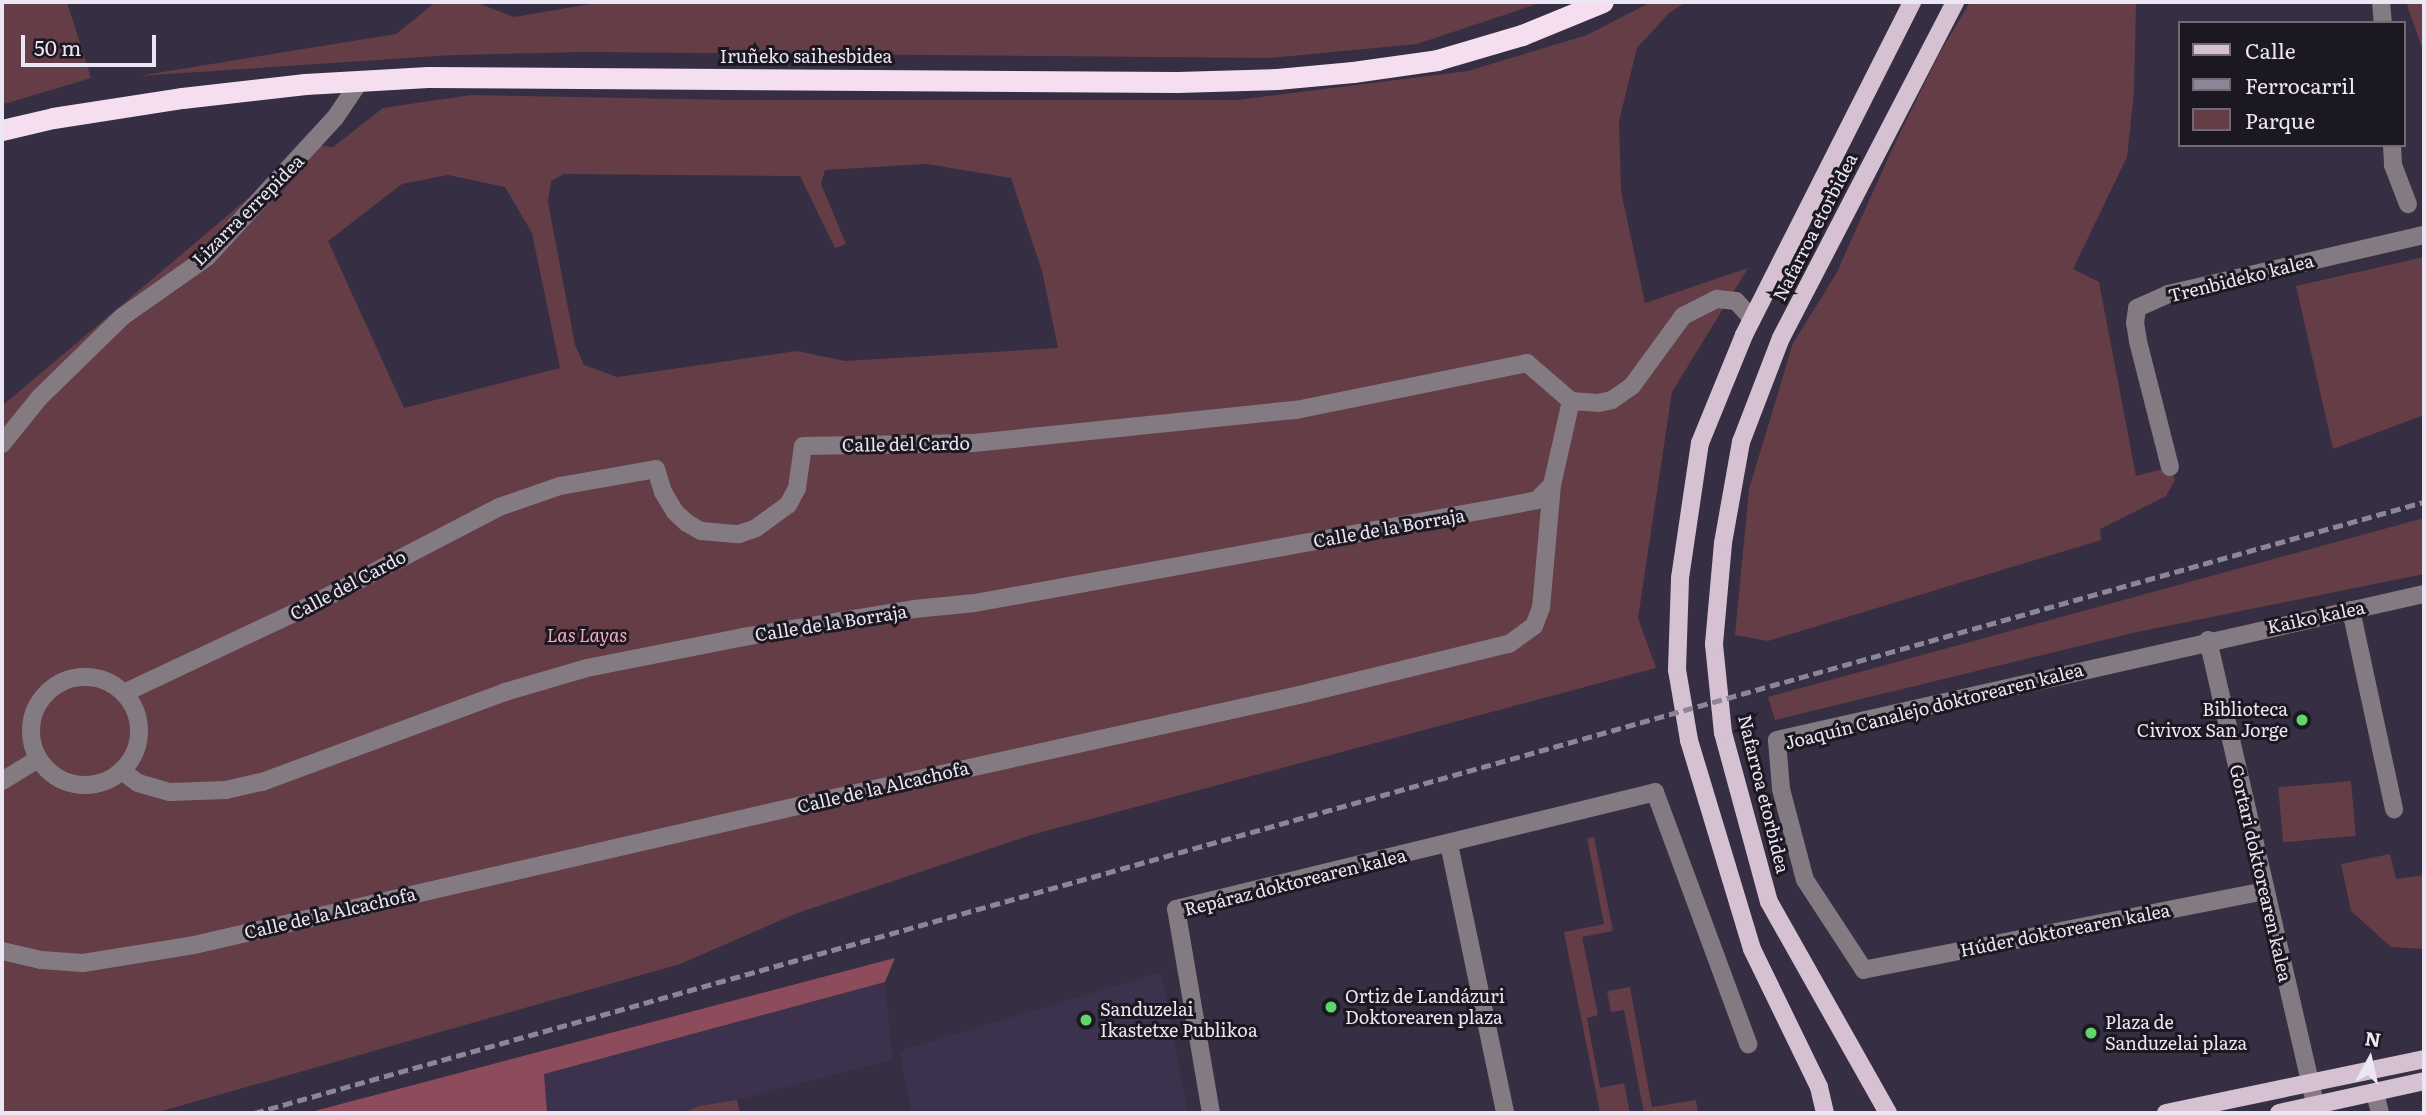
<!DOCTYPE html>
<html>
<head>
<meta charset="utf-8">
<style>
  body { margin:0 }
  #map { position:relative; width:2426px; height:1115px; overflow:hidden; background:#362e42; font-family:Literata,serif }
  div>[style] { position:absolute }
  .built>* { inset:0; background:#3d324d }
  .green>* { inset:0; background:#653d47; transform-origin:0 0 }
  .forest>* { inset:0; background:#8c4c5c }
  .minor>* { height:18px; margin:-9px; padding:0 9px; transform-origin:9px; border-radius:9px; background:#847a82 }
  .minor>.ring { margin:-9px; padding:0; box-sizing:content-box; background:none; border:18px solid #847a82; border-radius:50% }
  .major>* { height:18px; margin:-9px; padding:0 9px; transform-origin:9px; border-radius:9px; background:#d6c1d2 }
  .highway>* { height:21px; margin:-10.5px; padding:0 10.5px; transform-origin:10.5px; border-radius:10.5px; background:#f6def1 }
  .rail>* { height:5px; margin-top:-2.5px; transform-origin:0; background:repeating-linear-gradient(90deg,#8d8697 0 10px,transparent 0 15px) }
  .dots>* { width:19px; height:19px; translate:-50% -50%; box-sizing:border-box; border:4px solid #1c1821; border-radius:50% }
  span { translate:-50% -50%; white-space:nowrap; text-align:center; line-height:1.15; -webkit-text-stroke:6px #1c1821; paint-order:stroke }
  .street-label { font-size:18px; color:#ebe6f4 }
  .park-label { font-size:18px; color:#f9abbd; font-style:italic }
  .poi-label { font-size:18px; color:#ebe6f4 }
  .right { translate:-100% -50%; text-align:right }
  .left { translate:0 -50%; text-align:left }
  .frame { position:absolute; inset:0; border:4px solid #ebe6f4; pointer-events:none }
  .legend { position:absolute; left:2178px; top:21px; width:228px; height:126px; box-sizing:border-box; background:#1c1821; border:2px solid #6f6a75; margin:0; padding:9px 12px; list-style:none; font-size:21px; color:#ebe6f4 }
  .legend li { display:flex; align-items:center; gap:14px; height:35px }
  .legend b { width:35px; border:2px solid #6f6a75 }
  .north { position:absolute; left:2335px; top:1024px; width:70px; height:70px; -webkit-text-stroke:5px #1c1821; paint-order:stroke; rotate:8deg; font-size:19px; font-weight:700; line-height:28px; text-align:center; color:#ebe6f4 }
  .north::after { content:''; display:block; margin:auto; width:24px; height:32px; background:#ebe6f4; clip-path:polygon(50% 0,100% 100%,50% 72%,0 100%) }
  .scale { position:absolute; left:21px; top:35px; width:135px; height:32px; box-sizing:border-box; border:4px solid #ebe6f4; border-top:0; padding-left:9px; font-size:21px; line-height:24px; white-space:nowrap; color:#ebe6f4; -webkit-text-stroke:5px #1c1821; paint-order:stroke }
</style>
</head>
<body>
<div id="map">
  <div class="built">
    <div style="clip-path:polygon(1161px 972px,1188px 1113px,911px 1113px,900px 1051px)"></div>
    <div style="clip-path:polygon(885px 982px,893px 1060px,737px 1100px,699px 1106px,683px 1113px,547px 1113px,544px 1074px)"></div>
  </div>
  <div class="green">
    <div style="clip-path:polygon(2px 2px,67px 2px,91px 78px,4px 104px)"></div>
    <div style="clip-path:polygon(436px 2px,475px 2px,514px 17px,602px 2px,1543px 2px,1417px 44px,1269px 58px,583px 52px,453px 55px,138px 76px,396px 34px)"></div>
    <div style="clip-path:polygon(evenodd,1651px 2px,1686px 2px,1669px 13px,1637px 48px,1619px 121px,1621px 191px,1645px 303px,1748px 268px,1672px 392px,1638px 618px,1656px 668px,1031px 835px,795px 914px,680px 964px,155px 1113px,2px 1113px,2px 406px,311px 145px,333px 147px,383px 108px,471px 95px,733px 100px,1237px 100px,1468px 71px,1587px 35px,1651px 2px,927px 164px,1011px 178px,1042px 271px,1058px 348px,845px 361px,797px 351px,617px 377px,584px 365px,575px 345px,548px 202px,551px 181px,564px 174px,800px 176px,835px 248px,846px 244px,821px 184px,825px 170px,927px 164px,1651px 2px,448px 175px,505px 187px,532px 233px,560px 368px,404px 408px,328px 241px,402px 184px,448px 175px)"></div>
    <div style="clip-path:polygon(1970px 2px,2136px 2px,2134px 92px,2127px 157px,2073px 269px,2099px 282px,2136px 476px,2170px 467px,2175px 480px,2166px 496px,2100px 529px,2101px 540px,1768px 641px,1735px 635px,1749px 489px,1793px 343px,1836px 274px,1895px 143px,1939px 54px)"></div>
    <div style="clip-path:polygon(2406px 2px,2424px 2px,2424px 53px)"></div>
    <div style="clip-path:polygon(2424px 257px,2424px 415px,2333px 449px,2296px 286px)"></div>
    <div style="clip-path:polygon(2424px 518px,2424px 574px,2137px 632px,1775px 720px,1768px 697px)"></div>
    <div style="left:2351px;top:781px;width:55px;height:73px;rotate:85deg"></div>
    <div style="clip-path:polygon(1594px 837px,1613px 931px,1582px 937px,1598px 1015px,1587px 1018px,1600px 1088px,1624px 1083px,1630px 1113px,1600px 1113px,1564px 932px,1604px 924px,1587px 838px)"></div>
    <div style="clip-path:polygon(2390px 854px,2396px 879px,2424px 875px,2424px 949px,2391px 947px,2351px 911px,2341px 864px)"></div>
    <div style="clip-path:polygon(1630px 987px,1652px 1107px,1696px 1100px,1698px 1113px,1644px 1113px,1624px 1010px,1611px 1012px,1607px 991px)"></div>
    <div style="clip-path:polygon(737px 1100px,740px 1113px,682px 1113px,699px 1106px)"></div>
  </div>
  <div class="forest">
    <div style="clip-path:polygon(895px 958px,885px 982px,544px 1074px,547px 1113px,307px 1113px)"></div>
  </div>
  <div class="minor">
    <div style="left:2381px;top:2px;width:21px;rotate:85deg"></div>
    <div style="left:2392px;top:145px;width:20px;rotate:87deg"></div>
    <div style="left:2393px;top:165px;width:42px;rotate:69deg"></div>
    <div style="left:2px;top:444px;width:59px;rotate:-51.2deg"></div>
    <div style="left:39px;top:398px;width:116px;rotate:-44.3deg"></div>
    <div style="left:122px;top:317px;width:104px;rotate:-35.2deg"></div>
    <div style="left:207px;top:257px;width:189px;rotate:-47.4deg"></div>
    <div style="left:335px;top:118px;width:45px;rotate:-56deg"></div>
    <div style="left:2170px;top:467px;width:130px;rotate:-104.3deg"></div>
    <div style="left:2138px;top:341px;width:18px;rotate:-99deg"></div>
    <div style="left:2135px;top:323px;width:15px;rotate:-82deg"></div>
    <div style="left:2137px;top:308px;width:34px;rotate:-24deg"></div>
    <div style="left:2168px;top:294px;width:263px;rotate:-13deg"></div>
    <div style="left:2351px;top:610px;width:204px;rotate:77.8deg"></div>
    <div style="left:2208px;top:640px;width:477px;rotate:77deg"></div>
    <div class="ring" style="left:31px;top:677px;width:90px;height:90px"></div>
    <div style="left:124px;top:693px;width:204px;rotate:-25.2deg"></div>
    <div style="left:309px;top:606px;width:214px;rotate:-27.5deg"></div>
    <div style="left:499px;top:507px;width:65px;rotate:-19deg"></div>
    <div style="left:560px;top:486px;width:97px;rotate:-10deg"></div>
    <div style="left:656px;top:469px;width:24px;rotate:73deg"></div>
    <div style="left:663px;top:492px;width:23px;rotate:59deg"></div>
    <div style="left:675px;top:512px;width:16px;rotate:43deg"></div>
    <div style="left:687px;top:523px;width:16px;rotate:30deg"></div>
    <div style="left:701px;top:531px;width:38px;rotate:5deg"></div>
    <div style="left:739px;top:534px;width:18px;rotate:-19deg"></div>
    <div style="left:756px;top:528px;width:39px;rotate:-36deg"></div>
    <div style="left:788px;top:505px;width:19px;rotate:-62deg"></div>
    <div style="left:797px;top:488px;width:42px;rotate:-81.9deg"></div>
    <div style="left:803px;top:446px;width:171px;rotate:-1deg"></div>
    <div style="left:974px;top:443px;width:324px;rotate:-5.9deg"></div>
    <div style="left:1296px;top:410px;width:236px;rotate:-11.5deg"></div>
    <div style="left:1527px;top:363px;width:58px;rotate:40.8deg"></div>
    <div style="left:1571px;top:401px;width:27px;rotate:4deg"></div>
    <div style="left:1598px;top:403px;width:14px;rotate:-12deg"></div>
    <div style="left:1612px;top:400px;width:24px;rotate:-35deg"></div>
    <div style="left:1632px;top:386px;width:87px;rotate:-53.9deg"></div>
    <div style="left:1683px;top:316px;width:38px;rotate:-27deg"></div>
    <div style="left:1717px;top:299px;width:19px;rotate:6deg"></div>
    <div style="left:1736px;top:301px;width:24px;rotate:48deg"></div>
    <div style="left:122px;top:771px;width:20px;rotate:37deg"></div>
    <div style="left:138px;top:783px;width:33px;rotate:16deg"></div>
    <div style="left:170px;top:792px;width:56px;rotate:-2deg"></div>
    <div style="left:226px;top:790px;width:37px;rotate:-13deg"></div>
    <div style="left:262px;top:782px;width:259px;rotate:-20.3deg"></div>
    <div style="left:505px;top:692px;width:85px;rotate:-16.3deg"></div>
    <div style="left:587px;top:668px;width:159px;rotate:-11.2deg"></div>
    <div style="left:743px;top:637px;width:173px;rotate:-9.3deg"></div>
    <div style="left:914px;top:609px;width:61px;rotate:-5.6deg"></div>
    <div style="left:975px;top:603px;width:541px;rotate:-10.33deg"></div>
    <div style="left:1507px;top:506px;width:31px;rotate:-11deg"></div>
    <div style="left:1537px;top:500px;width:21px;rotate:-45deg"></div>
    <div style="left:2px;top:781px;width:42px;rotate:-31.4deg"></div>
    <div style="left:1449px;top:844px;width:275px;rotate:78.2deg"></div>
    <div style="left:2265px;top:891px;width:409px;rotate:168.9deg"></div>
    <div style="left:1864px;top:970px;width:108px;rotate:-123.2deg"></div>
    <div style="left:1805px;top:880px;width:94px;rotate:-104.8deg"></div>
    <div style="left:1781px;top:789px;width:49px;rotate:-94.7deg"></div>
    <div style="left:1777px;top:740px;width:663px;rotate:-12.72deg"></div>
    <div style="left:2px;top:951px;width:40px;rotate:13deg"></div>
    <div style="left:41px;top:960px;width:42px;rotate:4.1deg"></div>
    <div style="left:83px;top:963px;width:112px;rotate:-9.2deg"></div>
    <div style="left:194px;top:945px;width:624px;rotate:-12.97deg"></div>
    <div style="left:802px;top:805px;width:509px;rotate:-12.48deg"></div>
    <div style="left:1299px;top:695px;width:216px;rotate:-13.7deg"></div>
    <div style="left:1509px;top:644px;width:31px;rotate:-36deg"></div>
    <div style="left:1534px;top:626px;width:19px;rotate:-69deg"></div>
    <div style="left:1541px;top:608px;width:123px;rotate:-84.9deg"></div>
    <div style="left:1552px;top:485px;width:86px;rotate:-77.3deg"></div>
    <div style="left:2375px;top:1093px;width:21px;rotate:76deg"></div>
    <div style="left:1211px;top:1113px;width:207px;rotate:-99.7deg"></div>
    <div style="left:1176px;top:909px;width:493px;rotate:-13.7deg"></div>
    <div style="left:1655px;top:792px;width:269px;rotate:69.7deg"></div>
  </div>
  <div class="major">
    <div style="left:1825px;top:1113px;width:27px;rotate:-103deg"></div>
    <div style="left:1819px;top:1087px;width:153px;rotate:-115.9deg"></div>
    <div style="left:1752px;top:949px;width:218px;rotate:-106.8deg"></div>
    <div style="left:1689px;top:740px;width:71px;rotate:-99.7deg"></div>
    <div style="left:1677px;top:670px;width:92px;rotate:-88.1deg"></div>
    <div style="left:1680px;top:578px;width:136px;rotate:-81.6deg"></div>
    <div style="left:1700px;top:443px;width:117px;rotate:-67.8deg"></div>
    <div style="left:1744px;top:335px;width:373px;rotate:-63.2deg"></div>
    <div style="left:1888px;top:1113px;width:242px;rotate:-119.4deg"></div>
    <div style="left:1769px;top:902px;width:175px;rotate:-105.2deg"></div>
    <div style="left:1723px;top:733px;width:89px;rotate:-95.8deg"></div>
    <div style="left:1714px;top:644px;width:101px;rotate:-84.9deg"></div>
    <div style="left:1723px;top:543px;width:103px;rotate:-79.9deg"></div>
    <div style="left:1741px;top:442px;width:111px;rotate:-69deg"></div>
    <div style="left:1781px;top:338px;width:378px;rotate:-62.6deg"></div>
    <div style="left:2166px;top:1113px;width:264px;rotate:-11.8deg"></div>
    <div style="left:2279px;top:1113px;width:148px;rotate:-12.4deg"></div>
  </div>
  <div class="highway">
    <div style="left:2px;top:130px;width:52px;rotate:-13.2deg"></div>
    <div style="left:53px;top:118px;width:131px;rotate:-8.8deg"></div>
    <div style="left:182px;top:98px;width:124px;rotate:-6.5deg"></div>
    <div style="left:305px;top:84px;width:123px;rotate:-3.3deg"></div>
    <div style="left:428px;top:77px;width:749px;rotate:0.38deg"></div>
    <div style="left:1177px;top:82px;width:100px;rotate:-1.7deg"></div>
    <div style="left:1277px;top:79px;width:76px;rotate:-5.3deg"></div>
    <div style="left:1353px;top:72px;width:85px;rotate:-8.1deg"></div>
    <div style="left:1437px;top:60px;width:89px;rotate:-16.4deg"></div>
    <div style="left:1522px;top:35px;width:87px;rotate:-22.2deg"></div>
  </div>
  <div class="rail">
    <div style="left:254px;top:1113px;width:2254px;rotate:-15.73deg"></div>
  </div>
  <div class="dots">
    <div style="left:2302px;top:720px;background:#60d56b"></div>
    <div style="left:1331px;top:1007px;background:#60d56b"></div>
    <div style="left:1086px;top:1020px;background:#60d56b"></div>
    <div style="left:2091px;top:1033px;background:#60d56b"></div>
  </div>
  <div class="street-label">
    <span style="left:806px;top:56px">Iruñeko saihesbidea</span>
    <span style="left:248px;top:210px;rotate:-45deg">Lizarra errepidea</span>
    <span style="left:1815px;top:227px;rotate:-63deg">Nafarroa etorbidea</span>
    <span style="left:2241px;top:278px;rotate:-14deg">Trenbideko kalea</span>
    <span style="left:906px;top:444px;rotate:-1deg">Calle del Cardo</span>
    <span style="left:1389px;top:528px;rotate:-10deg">Calle de la Borraja</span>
    <span style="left:348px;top:585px;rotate:-28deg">Calle del Cardo</span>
    <span style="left:2316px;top:617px;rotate:-12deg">Kaiko kalea</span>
    <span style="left:831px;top:623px;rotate:-9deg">Calle de la Borraja</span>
    <span style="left:1934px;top:706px;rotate:-14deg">Joaquín Canalejo doktorearen kalea</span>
    <span style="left:883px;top:787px;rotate:-13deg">Calle de la Alcachofa</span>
    <span style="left:1764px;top:794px;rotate:76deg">Nafarroa etorbidea</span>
    <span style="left:2261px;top:873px;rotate:77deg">Gortari doktorearen kalea</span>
    <span style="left:1295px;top:882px;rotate:-14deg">Repáraz doktorearen kalea</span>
    <span style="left:330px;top:913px;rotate:-13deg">Calle de la Alcachofa</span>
    <span style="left:2065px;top:930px;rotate:-11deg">Húder doktorearen kalea</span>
  </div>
  <div class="park-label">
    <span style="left:587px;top:635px">Las Layas</span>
  </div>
  <div class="poi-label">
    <span class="right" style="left:2288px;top:720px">Biblioteca<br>Civivox San Jorge</span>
    <span class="left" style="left:1345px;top:1007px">Ortiz de Landázuri<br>Doktorearen plaza</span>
    <span class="left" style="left:1100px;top:1020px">Sanduzelai<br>Ikastetxe Publikoa</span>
    <span class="left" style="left:2105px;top:1033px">Plaza de<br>Sanduzelai plaza</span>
  </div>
  <div class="frame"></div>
  <ul class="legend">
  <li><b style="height:9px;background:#d6c1d2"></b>Calle</li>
  <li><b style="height:9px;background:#8d8697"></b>Ferrocarril</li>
  <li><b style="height:19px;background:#653d47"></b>Parque</li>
  </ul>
  <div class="north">N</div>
  <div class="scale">50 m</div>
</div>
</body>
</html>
